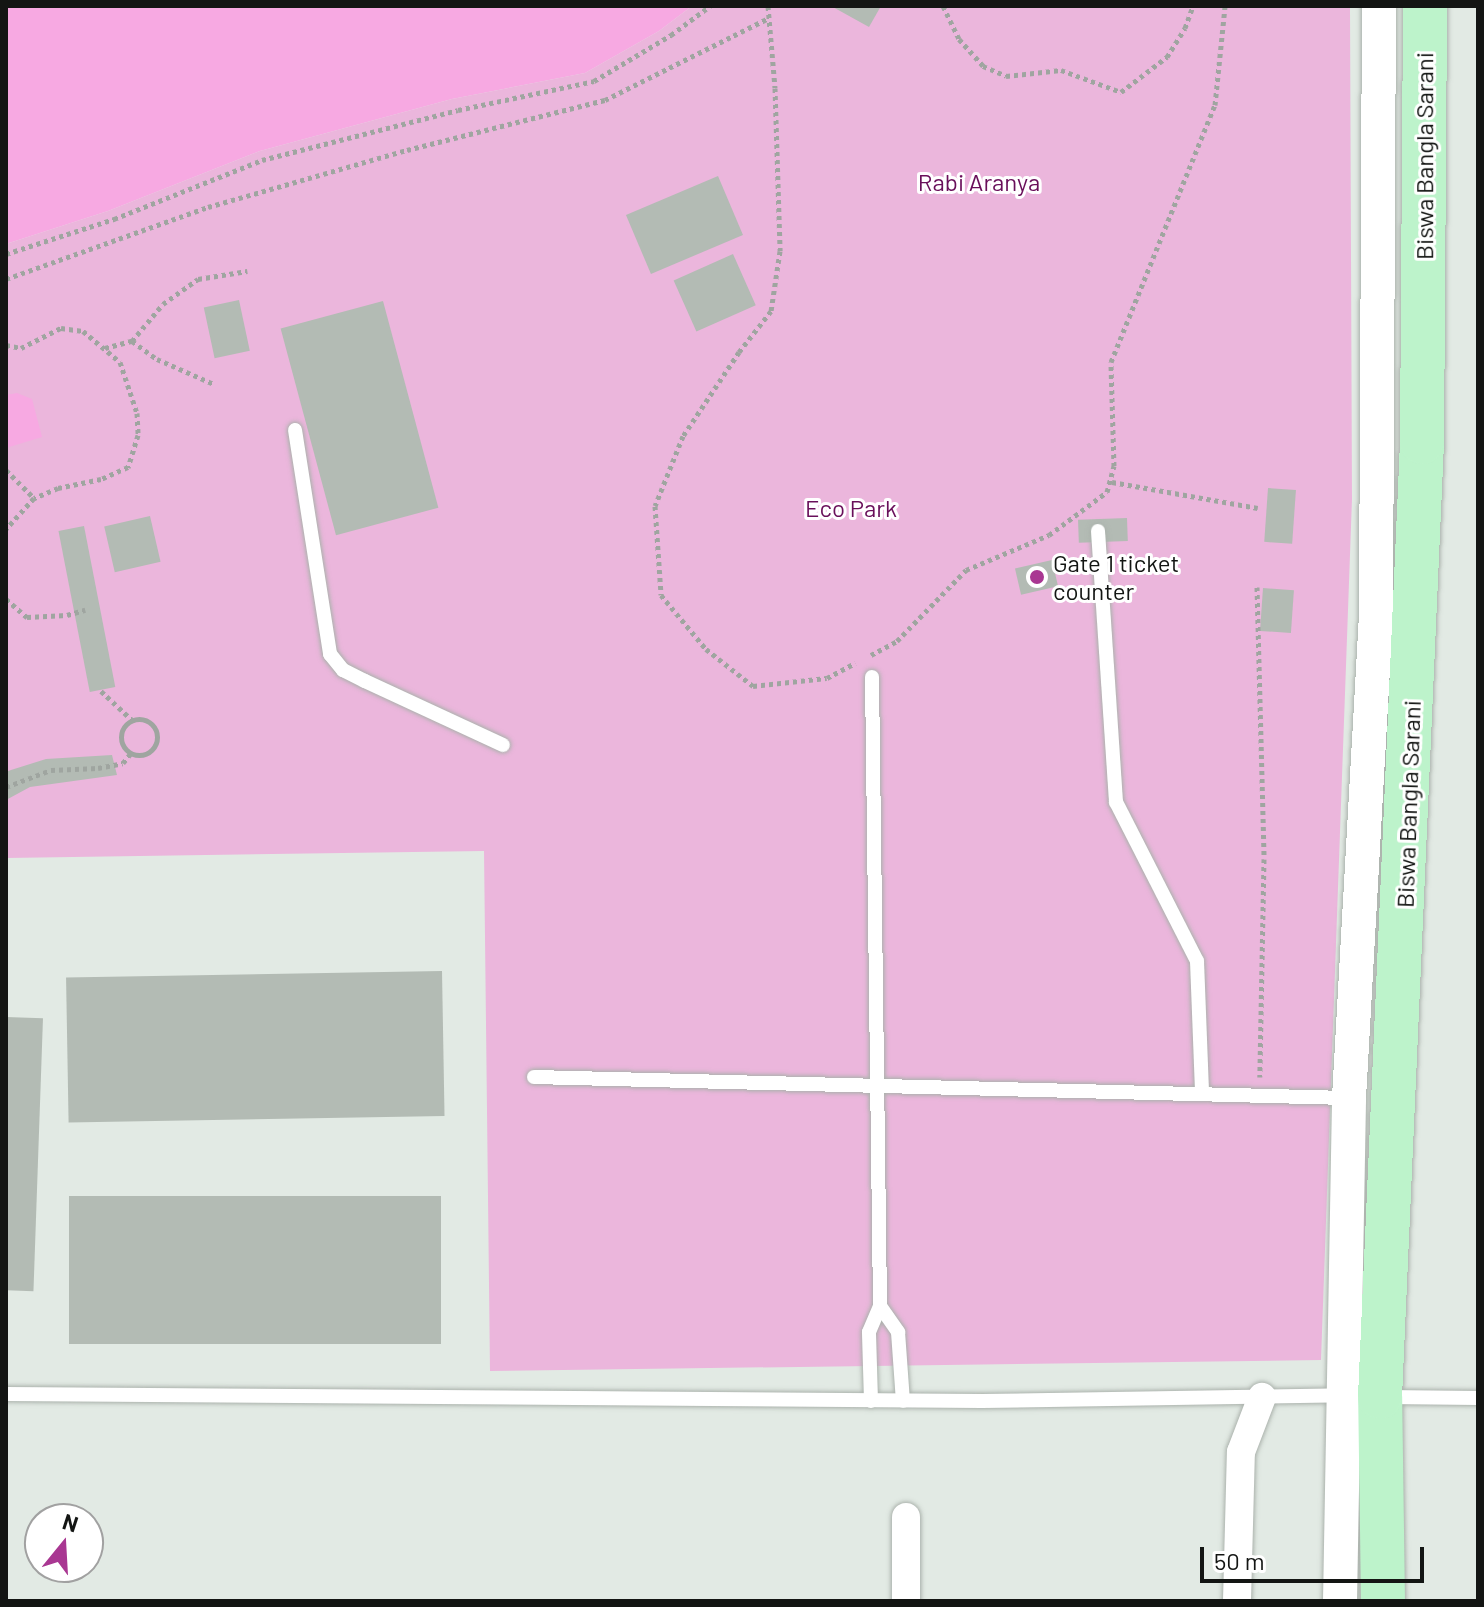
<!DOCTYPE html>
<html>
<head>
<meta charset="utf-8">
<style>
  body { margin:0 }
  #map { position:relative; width:1484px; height:1607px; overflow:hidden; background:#e2eae4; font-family:Barlow,sans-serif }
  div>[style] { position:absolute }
  .green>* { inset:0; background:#ebb6dc }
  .water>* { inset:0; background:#f7a9e2 }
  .building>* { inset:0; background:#b3bbb4; transform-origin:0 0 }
  .path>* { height:5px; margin-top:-2.5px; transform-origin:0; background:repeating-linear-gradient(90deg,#9fa5a0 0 4px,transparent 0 8px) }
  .path>.ring { margin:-2.5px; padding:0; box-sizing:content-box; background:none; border:5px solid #9fa5a0; border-radius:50% }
  .roads { filter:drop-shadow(0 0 2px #abb2ac) drop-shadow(0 0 2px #abb2ac) }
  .service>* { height:14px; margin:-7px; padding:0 7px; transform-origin:7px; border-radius:7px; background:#fff }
  .minor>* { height:28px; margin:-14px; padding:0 14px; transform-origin:14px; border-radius:14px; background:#fff }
  .tertiary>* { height:34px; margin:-17px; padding:0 17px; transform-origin:17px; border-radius:17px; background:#fff }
  .primary>* { height:44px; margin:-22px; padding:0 22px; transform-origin:22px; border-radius:22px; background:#bdf3cb }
  .dots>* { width:22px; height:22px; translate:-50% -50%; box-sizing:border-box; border:4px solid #fff; border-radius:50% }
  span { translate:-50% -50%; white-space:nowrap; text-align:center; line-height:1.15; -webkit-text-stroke:6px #fff; paint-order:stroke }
  .street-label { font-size:24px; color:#131513 }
  .park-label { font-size:24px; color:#690f5a }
  .poi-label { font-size:24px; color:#131513 }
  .left { translate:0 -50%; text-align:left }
  .frame { position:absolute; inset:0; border:8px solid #131513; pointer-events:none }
  .north { position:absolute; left:24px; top:1503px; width:80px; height:80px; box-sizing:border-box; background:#fff; border:2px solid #a1a1a1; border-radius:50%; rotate:18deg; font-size:22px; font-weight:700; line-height:32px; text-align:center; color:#131513 }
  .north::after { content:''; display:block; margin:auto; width:28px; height:36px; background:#a93792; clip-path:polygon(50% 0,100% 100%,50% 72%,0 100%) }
  .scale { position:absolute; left:1200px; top:1547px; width:224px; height:36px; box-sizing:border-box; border:4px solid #131513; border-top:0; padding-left:10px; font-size:24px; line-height:28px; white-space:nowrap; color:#131513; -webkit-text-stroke:6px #fff; paint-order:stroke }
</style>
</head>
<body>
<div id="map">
  <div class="green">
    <div style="clip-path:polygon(692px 6px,1350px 6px,1352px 499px,1321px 1360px,490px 1371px,484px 851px,6px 858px,6px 244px,108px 211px,260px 151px,452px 99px,585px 73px,659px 31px)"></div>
  </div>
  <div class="water">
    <div style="clip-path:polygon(6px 6px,692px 6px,659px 31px,585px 73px,452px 99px,260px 151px,108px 211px,6px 244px)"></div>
    <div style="clip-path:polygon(17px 393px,32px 399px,42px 437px,6px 448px,6px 395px)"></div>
  </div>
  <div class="building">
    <div style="clip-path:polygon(831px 6px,881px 6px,869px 27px)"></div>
    <div style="left:718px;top:176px;width:64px;height:100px;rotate:67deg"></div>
    <div style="left:733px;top:254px;width:56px;height:65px;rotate:66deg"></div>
    <div style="left:239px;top:300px;width:52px;height:36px;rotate:78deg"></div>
    <div style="left:383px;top:301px;width:214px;height:106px;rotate:75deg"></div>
    <div style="left:1268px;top:488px;width:28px;height:54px;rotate:4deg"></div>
    <div style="left:150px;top:516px;width:47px;height:47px;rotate:77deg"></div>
    <div style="left:1127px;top:518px;width:23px;height:49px;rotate:88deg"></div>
    <div style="left:84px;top:526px;width:164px;height:26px;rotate:79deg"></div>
    <div style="left:1052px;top:560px;width:27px;height:38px;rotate:77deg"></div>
    <div style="left:1263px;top:588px;width:31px;height:43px;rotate:4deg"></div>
    <div style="clip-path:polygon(112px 755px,117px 775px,30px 787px,6px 800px,6px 772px,11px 770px,46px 759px)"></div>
    <div style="left:442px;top:971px;width:145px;height:376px;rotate:89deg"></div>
    <div style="left:6px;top:1017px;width:37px;height:273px;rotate:2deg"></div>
    <div style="left:69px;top:1196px;width:372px;height:148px"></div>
  </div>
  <div class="path">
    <div style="left:768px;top:6px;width:82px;rotate:85.1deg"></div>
    <div style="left:775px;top:88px;width:163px;rotate:88.2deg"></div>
    <div style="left:780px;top:251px;width:61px;rotate:98.5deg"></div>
    <div style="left:771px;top:311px;width:52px;rotate:128deg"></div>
    <div style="left:739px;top:352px;width:101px;rotate:123.7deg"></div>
    <div style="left:683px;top:436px;width:75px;rotate:111.8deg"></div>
    <div style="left:655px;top:506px;width:89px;rotate:86.1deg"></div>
    <div style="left:661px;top:595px;width:70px;rotate:50.2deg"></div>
    <div style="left:706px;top:649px;width:60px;rotate:38.2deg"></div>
    <div style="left:753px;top:686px;width:74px;rotate:-6.2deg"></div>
    <div style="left:827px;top:678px;width:32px;rotate:-28deg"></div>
    <div style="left:943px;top:6px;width:37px;rotate:64deg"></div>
    <div style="left:959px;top:39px;width:36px;rotate:48deg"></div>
    <div style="left:983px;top:66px;width:25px;rotate:23deg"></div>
    <div style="left:1006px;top:76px;width:55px;rotate:-6.2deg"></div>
    <div style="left:1061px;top:70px;width:64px;rotate:20.1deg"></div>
    <div style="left:1121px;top:92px;width:58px;rotate:-37.3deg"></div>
    <div style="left:1167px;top:57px;width:34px;rotate:-58deg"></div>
    <div style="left:1185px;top:28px;width:23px;rotate:-70deg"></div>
    <div style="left:6px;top:254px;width:114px;rotate:-18deg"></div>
    <div style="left:114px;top:219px;width:159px;rotate:-21.7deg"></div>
    <div style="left:262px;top:160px;width:202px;rotate:-14.3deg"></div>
    <div style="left:458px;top:110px;width:139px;rotate:-12deg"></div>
    <div style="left:594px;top:81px;width:90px;rotate:-30.9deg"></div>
    <div style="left:671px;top:35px;width:49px;rotate:-36.6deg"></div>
    <div style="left:6px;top:279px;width:214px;rotate:-19.6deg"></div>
    <div style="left:208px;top:207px;width:207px;rotate:-16deg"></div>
    <div style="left:407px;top:150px;width:204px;rotate:-14.2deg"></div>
    <div style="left:605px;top:100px;width:181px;rotate:-26.6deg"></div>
    <div style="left:132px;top:341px;width:31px;rotate:36deg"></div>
    <div style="left:157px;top:359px;width:62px;rotate:23.7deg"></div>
    <div style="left:6px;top:345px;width:15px;rotate:11deg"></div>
    <div style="left:21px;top:348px;width:45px;rotate:-26.6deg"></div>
    <div style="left:61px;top:328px;width:22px;rotate:8deg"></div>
    <div style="left:83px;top:331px;width:48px;rotate:40deg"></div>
    <div style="left:120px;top:362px;width:54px;rotate:71.6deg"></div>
    <div style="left:137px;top:413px;width:22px;rotate:87deg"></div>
    <div style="left:138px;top:435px;width:34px;rotate:107deg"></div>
    <div style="left:128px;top:467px;width:30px;rotate:156deg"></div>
    <div style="left:101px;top:479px;width:44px;rotate:168.2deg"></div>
    <div style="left:58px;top:488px;width:26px;rotate:157deg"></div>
    <div style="left:34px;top:498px;width:42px;rotate:132.1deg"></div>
    <div style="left:105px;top:348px;width:28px;rotate:-15deg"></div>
    <div style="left:132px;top:341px;width:48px;rotate:-50deg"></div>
    <div style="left:163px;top:304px;width:43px;rotate:-35.5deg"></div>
    <div style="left:198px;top:279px;width:50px;rotate:-9.3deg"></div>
    <div style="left:6px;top:470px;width:40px;rotate:45deg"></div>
    <div style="left:1112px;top:482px;width:148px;rotate:10.1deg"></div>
    <div style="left:1257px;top:587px;width:272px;rotate:88.5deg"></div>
    <div style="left:1264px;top:859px;width:218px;rotate:91.1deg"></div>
    <div style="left:6px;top:599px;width:28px;rotate:41deg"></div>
    <div style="left:27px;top:617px;width:40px;rotate:-2.9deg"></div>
    <div style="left:67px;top:615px;width:19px;rotate:-16deg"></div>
    <div style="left:871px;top:655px;width:30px;rotate:-28deg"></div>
    <div style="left:897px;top:641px;width:99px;rotate:-45.8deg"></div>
    <div style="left:966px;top:570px;width:90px;rotate:-22.9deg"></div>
    <div style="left:1049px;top:535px;width:72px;rotate:-36.6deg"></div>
    <div style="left:1107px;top:492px;width:27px;rotate:-75deg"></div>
    <div style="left:1114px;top:466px;width:104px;rotate:-91.7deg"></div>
    <div style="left:1111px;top:362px;width:277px;rotate:-68deg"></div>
    <div style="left:1215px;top:105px;width:100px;rotate:-84.2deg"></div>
    <div style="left:101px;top:691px;width:42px;rotate:43.1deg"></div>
    <div class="ring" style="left:121px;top:719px;width:31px;height:31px"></div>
    <div style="left:6px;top:787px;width:48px;rotate:-20.7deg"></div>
    <div style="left:51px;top:770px;width:47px;rotate:-2.4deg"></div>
    <div style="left:98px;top:768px;width:25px;rotate:-11deg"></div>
    <div style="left:123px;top:763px;width:13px;rotate:-51deg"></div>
  </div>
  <div class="roads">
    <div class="service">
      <div style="left:295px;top:430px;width:227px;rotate:81.1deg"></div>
      <div style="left:330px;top:654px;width:21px;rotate:51deg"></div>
      <div style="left:343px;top:670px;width:25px;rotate:27deg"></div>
      <div style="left:365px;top:681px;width:152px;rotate:24.9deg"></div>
      <div style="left:1098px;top:531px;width:272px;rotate:86.2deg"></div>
      <div style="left:1116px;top:802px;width:178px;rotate:63deg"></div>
      <div style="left:1197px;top:961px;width:131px;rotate:87.8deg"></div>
      <div style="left:872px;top:677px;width:629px;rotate:89.27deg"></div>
      <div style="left:534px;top:1077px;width:815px;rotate:1.48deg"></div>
      <div style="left:6px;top:1394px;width:976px;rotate:0.41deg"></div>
      <div style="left:982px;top:1401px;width:364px;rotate:-0.9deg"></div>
      <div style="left:1386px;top:1397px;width:92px;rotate:0.6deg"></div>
      <div style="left:871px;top:1401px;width:69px;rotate:-91.7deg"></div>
      <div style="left:869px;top:1332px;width:28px;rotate:-67deg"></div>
      <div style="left:880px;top:1306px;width:32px;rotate:55deg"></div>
      <div style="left:898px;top:1332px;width:69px;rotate:85.9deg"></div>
    </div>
    <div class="minor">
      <div style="left:906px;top:1517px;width:84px;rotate:90deg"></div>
      <div style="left:1237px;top:1601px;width:149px;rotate:-88.5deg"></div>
      <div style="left:1241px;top:1452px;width:59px;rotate:-69.1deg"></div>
    </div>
    <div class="tertiary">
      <div style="left:1340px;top:1601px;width:503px;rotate:-88.97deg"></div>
      <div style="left:1349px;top:1098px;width:489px;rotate:-86.8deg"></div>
      <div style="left:1376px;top:610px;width:604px;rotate:-89.72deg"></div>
    </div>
    <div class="primary">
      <div style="left:1383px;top:1601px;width:204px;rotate:-90.8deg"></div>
      <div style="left:1380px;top:1397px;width:956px;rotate:-87.48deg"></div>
      <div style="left:1422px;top:442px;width:436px;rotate:-89.6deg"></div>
    </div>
  </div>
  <div class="dots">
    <div style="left:1037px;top:577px;background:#a93792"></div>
  </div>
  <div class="street-label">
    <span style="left:1424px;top:156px;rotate:-90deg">Biswa Bangla Sarani</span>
    <span style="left:1408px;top:804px;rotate:-88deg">Biswa Bangla Sarani</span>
  </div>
  <div class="park-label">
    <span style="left:979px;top:182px">Rabi Aranya</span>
    <span style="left:851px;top:508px">Eco Park</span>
  </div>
  <div class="poi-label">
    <span class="left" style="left:1053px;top:577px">Gate 1 ticket<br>counter</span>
  </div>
  <div class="frame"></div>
  <div class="north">N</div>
  <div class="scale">50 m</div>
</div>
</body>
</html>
